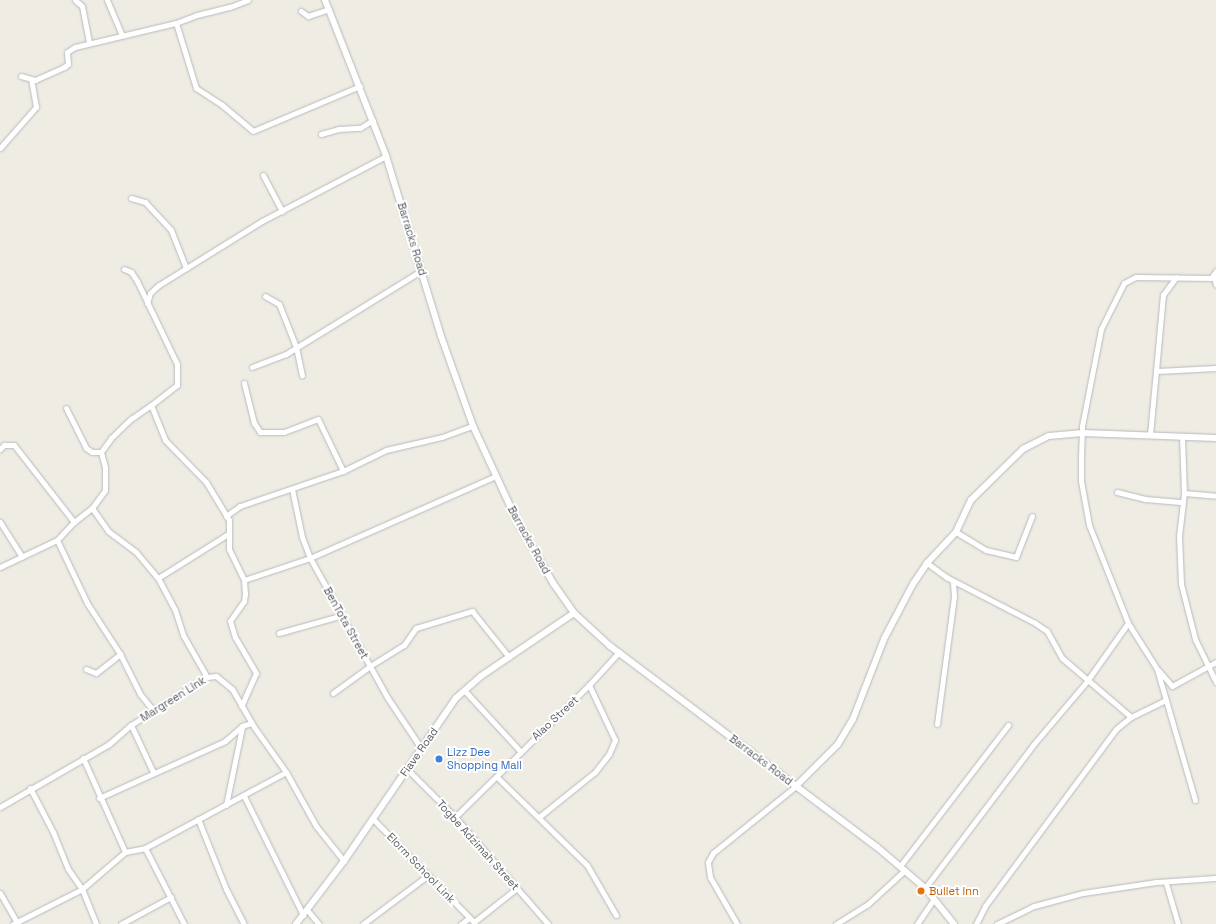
<!DOCTYPE html>
<html>
<head>
<meta charset="utf-8">
<style>
  body { margin:0 }
  #map { position:relative; width:1216px; height:924px; overflow:hidden; background:#efece3; font-family:"Space Grotesk",sans-serif }
  div>[style] { position:absolute }
  .roads { filter:drop-shadow(0 0 1px #b6babe) drop-shadow(0 0 1px #b6babe) }
  .minor>* { height:5px; margin:-2.5px; padding:0 2.5px; transform-origin:2.5px; border-radius:2.5px; background:#fff }
  .tertiary>* { height:6px; margin:-3px; padding:0 3px; transform-origin:3px; border-radius:3px; background:#fff }
  .dots>* { width:11px; height:11px; translate:-50% -50%; box-sizing:border-box; border:2px solid #fff; border-radius:50% }
  span { translate:-50% -50%; white-space:nowrap; text-align:center; line-height:1.15; -webkit-text-stroke:4px #fff; paint-order:stroke }
  .street-label { font-size:11px; color:#5c6065 }
  .shop-label { font-size:11px; color:#366cbe }
  .left { translate:0 -50%; text-align:left }
  .food-label { font-size:11px; color:#c56008 }
</style>
</head>
<body>
<div id="map">
  <div class="roads">
    <div class="minor">
      <div style="left:75px;top:0;width:9px;rotate:41deg"></div>
      <div style="left:82px;top:6px;width:38px;rotate:79deg"></div>
      <div style="left:107px;top:0;width:38px;rotate:67deg"></div>
      <div style="left:301px;top:11px;width:9px;rotate:36deg"></div>
      <div style="left:308px;top:16px;width:22px;rotate:-18deg"></div>
      <div style="left:176px;top:23px;width:68px;rotate:72.9deg"></div>
      <div style="left:196px;top:88px;width:31px;rotate:33deg"></div>
      <div style="left:222px;top:105px;width:40px;rotate:40deg"></div>
      <div style="left:253px;top:131px;width:116px;rotate:-22.8deg"></div>
      <div style="left:21px;top:76px;width:15px;rotate:16deg"></div>
      <div style="left:35px;top:80px;width:32px;rotate:-24deg"></div>
      <div style="left:64px;top:67px;width:5px;rotate:-37deg"></div>
      <div style="left:68px;top:64px;width:12px;rotate:-95deg"></div>
      <div style="left:67px;top:52px;width:9px;rotate:-32deg"></div>
      <div style="left:75px;top:47px;width:104px;rotate:-13.4deg"></div>
      <div style="left:176px;top:23px;width:22px;rotate:-21deg"></div>
      <div style="left:197px;top:15px;width:34px;rotate:-14deg"></div>
      <div style="left:230px;top:7px;width:19px;rotate:-21deg"></div>
      <div style="left:321px;top:134px;width:18px;rotate:-16deg"></div>
      <div style="left:338px;top:129px;width:22px;rotate:-3deg"></div>
      <div style="left:360px;top:128px;width:15px;rotate:-32deg"></div>
      <div style="left:0;top:148px;width:55px;rotate:-48.7deg"></div>
      <div style="left:36px;top:107px;width:27px;rotate:-100deg"></div>
      <div style="left:263px;top:175px;width:41px;rotate:62.2deg"></div>
      <div style="left:131px;top:198px;width:15px;rotate:16deg"></div>
      <div style="left:145px;top:202px;width:38px;rotate:47deg"></div>
      <div style="left:171px;top:230px;width:41px;rotate:68.5deg"></div>
      <div style="left:124px;top:269px;width:8px;rotate:23deg"></div>
      <div style="left:131px;top:272px;width:11px;rotate:56deg"></div>
      <div style="left:137px;top:281px;width:92px;rotate:64.3deg"></div>
      <div style="left:177px;top:364px;width:21px;rotate:90deg"></div>
      <div style="left:177px;top:385px;width:33px;rotate:142deg"></div>
      <div style="left:1214px;top:277px;width:8px;rotate:76deg"></div>
      <div style="left:265px;top:296px;width:16px;rotate:30deg"></div>
      <div style="left:279px;top:304px;width:46px;rotate:68.4deg"></div>
      <div style="left:296px;top:347px;width:29px;rotate:78deg"></div>
      <div style="left:147px;top:303px;width:10px;rotate:-73deg"></div>
      <div style="left:150px;top:293px;width:12px;rotate:-42deg"></div>
      <div style="left:159px;top:285px;width:121px;rotate:-31.9deg"></div>
      <div style="left:262px;top:221px;width:140px;rotate:-27.7deg"></div>
      <div style="left:252px;top:367px;width:36px;rotate:-21deg"></div>
      <div style="left:286px;top:354px;width:158px;rotate:-31.6deg"></div>
      <div style="left:1157px;top:371px;width:59px;rotate:-2.9deg"></div>
      <div style="left:244px;top:383px;width:41px;rotate:76deg"></div>
      <div style="left:254px;top:423px;width:11px;rotate:56deg"></div>
      <div style="left:260px;top:432px;width:24px"></div>
      <div style="left:284px;top:432px;width:36px;rotate:-21deg"></div>
      <div style="left:318px;top:419px;width:58px;rotate:64.3deg"></div>
      <div style="left:66px;top:408px;width:45px;rotate:63.4deg"></div>
      <div style="left:86px;top:448px;width:7px;rotate:34deg"></div>
      <div style="left:92px;top:452px;width:9px"></div>
      <div style="left:1150px;top:435px;width:141px;rotate:-84.7deg"></div>
      <div style="left:1163px;top:295px;width:22px;rotate:-54deg"></div>
      <div style="left:1182px;top:436px;width:57px;rotate:88deg"></div>
      <div style="left:1184px;top:493px;width:43px;rotate:96.6deg"></div>
      <div style="left:1179px;top:536px;width:48px;rotate:87.6deg"></div>
      <div style="left:1181px;top:584px;width:57px;rotate:75.7deg"></div>
      <div style="left:1195px;top:639px;width:48px;rotate:64deg"></div>
      <div style="left:0;top:449px;width:6px;rotate:-45deg"></div>
      <div style="left:4px;top:445px;width:10px"></div>
      <div style="left:14px;top:445px;width:98px;rotate:52.1deg"></div>
      <div style="left:292px;top:489px;width:49px;rotate:78.2deg"></div>
      <div style="left:302px;top:537px;width:22px;rotate:69deg"></div>
      <div style="left:310px;top:558px;width:159px;rotate:61deg"></div>
      <div style="left:387px;top:697px;width:61px;rotate:56.3deg"></div>
      <div style="left:1117px;top:492px;width:29px;rotate:14deg"></div>
      <div style="left:1145px;top:499px;width:38px;rotate:5deg"></div>
      <div style="left:1184px;top:493px;width:32px;rotate:5deg"></div>
      <div style="left:92px;top:508px;width:28px;rotate:55deg"></div>
      <div style="left:108px;top:531px;width:35px;rotate:37deg"></div>
      <div style="left:136px;top:552px;width:34px;rotate:50deg"></div>
      <div style="left:158px;top:578px;width:36px;rotate:62deg"></div>
      <div style="left:175px;top:610px;width:26px;rotate:72deg"></div>
      <div style="left:183px;top:635px;width:48px;rotate:60.3deg"></div>
      <div style="left:226px;top:516px;width:17px;rotate:-36deg"></div>
      <div style="left:240px;top:506px;width:109px;rotate:-18.8deg"></div>
      <div style="left:343px;top:471px;width:48px;rotate:-26deg"></div>
      <div style="left:386px;top:450px;width:57px;rotate:-13.1deg"></div>
      <div style="left:442px;top:437px;width:33px;rotate:-20deg"></div>
      <div style="left:0;top:522px;width:41px;rotate:57.8deg"></div>
      <div style="left:956px;top:532px;width:35px;rotate:31deg"></div>
      <div style="left:986px;top:550px;width:31px;rotate:13deg"></div>
      <div style="left:1016px;top:557px;width:44px;rotate:-68.7deg"></div>
      <div style="left:57px;top:540px;width:70px;rotate:64.5deg"></div>
      <div style="left:87px;top:603px;width:61px;rotate:57.1deg"></div>
      <div style="left:120px;top:654px;width:45px;rotate:63.4deg"></div>
      <div style="left:140px;top:694px;width:22px;rotate:51deg"></div>
      <div style="left:927px;top:563px;width:24px;rotate:36deg"></div>
      <div style="left:946px;top:577px;width:100px;rotate:27.3deg"></div>
      <div style="left:1035px;top:623px;width:14px;rotate:34deg"></div>
      <div style="left:1047px;top:631px;width:31px;rotate:61deg"></div>
      <div style="left:1062px;top:658px;width:91px;rotate:40.5deg"></div>
      <div style="left:0;top:567px;width:63px;rotate:-25.3deg"></div>
      <div style="left:57px;top:540px;width:25px;rotate:-47deg"></div>
      <div style="left:74px;top:522px;width:23px;rotate:-38deg"></div>
      <div style="left:92px;top:508px;width:22px;rotate:-54deg"></div>
      <div style="left:105px;top:490px;width:23px;rotate:-90deg"></div>
      <div style="left:105px;top:467px;width:16px;rotate:-105deg"></div>
      <div style="left:101px;top:452px;width:17px;rotate:-54deg"></div>
      <div style="left:111px;top:438px;width:28px;rotate:-44deg"></div>
      <div style="left:131px;top:419px;width:24px;rotate:-35deg"></div>
      <div style="left:151px;top:405px;width:38px;rotate:68deg"></div>
      <div style="left:165px;top:440px;width:59px;rotate:45.7deg"></div>
      <div style="left:206px;top:482px;width:44px;rotate:58.8deg"></div>
      <div style="left:229px;top:520px;width:29px;rotate:90deg"></div>
      <div style="left:229px;top:549px;width:34px;rotate:64deg"></div>
      <div style="left:244px;top:580px;width:14px;rotate:86deg"></div>
      <div style="left:245px;top:594px;width:7px;rotate:98deg"></div>
      <div style="left:244px;top:601px;width:24px;rotate:125deg"></div>
      <div style="left:230px;top:621px;width:17px;rotate:73deg"></div>
      <div style="left:235px;top:637px;width:42px;rotate:59.7deg"></div>
      <div style="left:256px;top:673px;width:36px;rotate:114deg"></div>
      <div style="left:158px;top:578px;width:83px;rotate:-32.2deg"></div>
      <div style="left:244px;top:580px;width:70px;rotate:-18.4deg"></div>
      <div style="left:310px;top:558px;width:203px;rotate:-23.8deg"></div>
      <div style="left:279px;top:633px;width:66px;rotate:-15.7deg"></div>
      <div style="left:86px;top:669px;width:11px;rotate:22deg"></div>
      <div style="left:96px;top:673px;width:31px;rotate:-38deg"></div>
      <div style="left:1159px;top:671px;width:20px;rotate:49deg"></div>
      <div style="left:1172px;top:686px;width:50px;rotate:-28.6deg"></div>
      <div style="left:464px;top:690px;width:83px;rotate:47.4deg"></div>
      <div style="left:333px;top:693px;width:46px;rotate:-36.1deg"></div>
      <div style="left:370px;top:666px;width:40px;rotate:-32deg"></div>
      <div style="left:404px;top:645px;width:21px;rotate:-55deg"></div>
      <div style="left:416px;top:628px;width:59px;rotate:-16.9deg"></div>
      <div style="left:472px;top:611px;width:59px;rotate:51.2deg"></div>
      <div style="left:937px;top:724px;width:128px;rotate:-82.4deg"></div>
      <div style="left:954px;top:597px;width:16px;rotate:-94deg"></div>
      <div style="left:131px;top:725px;width:52px;rotate:64.9deg"></div>
      <div style="left:83px;top:758px;width:103px;rotate:65.9deg"></div>
      <div style="left:407px;top:769px;width:68px;rotate:45deg"></div>
      <div style="left:455px;top:817px;width:142px;rotate:49deg"></div>
      <div style="left:497px;top:777px;width:126px;rotate:44.4deg"></div>
      <div style="left:587px;top:865px;width:58px;rotate:59.9deg"></div>
      <div style="left:30px;top:788px;width:50px;rotate:62.4deg"></div>
      <div style="left:53px;top:832px;width:40px;rotate:68deg"></div>
      <div style="left:68px;top:869px;width:24px;rotate:55deg"></div>
      <div style="left:82px;top:889px;width:38px;rotate:68deg"></div>
      <div style="left:244px;top:796px;width:133px;rotate:63.6deg"></div>
      <div style="left:99px;top:798px;width:138px;rotate:-24.3deg"></div>
      <div style="left:225px;top:741px;width:23px;rotate:-41deg"></div>
      <div style="left:242px;top:726px;width:9px;rotate:-18deg"></div>
      <div style="left:1195px;top:800px;width:136px;rotate:-106.2deg"></div>
      <div style="left:1157px;top:669px;width:54px;rotate:-122.2deg"></div>
      <div style="left:1128px;top:623px;width:105px;rotate:-111.7deg"></div>
      <div style="left:1089px;top:525px;width:45px;rotate:-100.3deg"></div>
      <div style="left:1081px;top:481px;width:25px;rotate:-90deg"></div>
      <div style="left:1081px;top:456px;width:30px;rotate:-88deg"></div>
      <div style="left:1082px;top:426px;width:99px;rotate:-78.9deg"></div>
      <div style="left:1101px;top:329px;width:51px;rotate:-63.4deg"></div>
      <div style="left:1124px;top:283px;width:13px;rotate:-27deg"></div>
      <div style="left:1136px;top:277px;width:75px;rotate:0.8deg"></div>
      <div style="left:1211px;top:278px;width:9px;rotate:-54deg"></div>
      <div style="left:226px;top:805px;width:80px;rotate:-78.4deg"></div>
      <div style="left:0;top:807px;width:126px;rotate:-30deg"></div>
      <div style="left:109px;top:744px;width:29px;rotate:-41deg"></div>
      <div style="left:131px;top:725px;width:90px;rotate:-32.3deg"></div>
      <div style="left:207px;top:677px;width:9px;rotate:-6deg"></div>
      <div style="left:216px;top:676px;width:21px;rotate:39deg"></div>
      <div style="left:232px;top:689px;width:44px;rotate:59.9deg"></div>
      <div style="left:254px;top:727px;width:55px;rotate:54.6deg"></div>
      <div style="left:286px;top:772px;width:62px;rotate:60.9deg"></div>
      <div style="left:316px;top:826px;width:45px;rotate:51.3deg"></div>
      <div style="left:455px;top:817px;width:188px;rotate:-44.6deg"></div>
      <div style="left:589px;top:685px;width:45px;rotate:-47.7deg"></div>
      <div style="left:539px;top:817px;width:72px;rotate:-38.8deg"></div>
      <div style="left:595px;top:772px;width:23px;rotate:-52deg"></div>
      <div style="left:609px;top:754px;width:15px;rotate:-67deg"></div>
      <div style="left:615px;top:740px;width:61px;rotate:-115.3deg"></div>
      <div style="left:198px;top:819px;width:75px;rotate:68.2deg"></div>
      <div style="left:226px;top:889px;width:39px;rotate:63deg"></div>
      <div style="left:373px;top:819px;width:144px;rotate:45.6deg"></div>
      <div style="left:474px;top:922px;width:55px;rotate:-38.3deg"></div>
      <div style="left:145px;top:848px;width:85px;rotate:62.8deg"></div>
      <div style="left:900px;top:866px;width:178px;rotate:-52.5deg"></div>
      <div style="left:1166px;top:883px;width:43px;rotate:73.7deg"></div>
      <div style="left:925px;top:888px;width:179px;rotate:-52.9deg"></div>
      <div style="left:1033px;top:745px;width:84px;rotate:-49.8deg"></div>
      <div style="left:1087px;top:681px;width:71px;rotate:-54.7deg"></div>
      <div style="left:0;top:893px;width:36px;rotate:60deg"></div>
      <div style="left:308px;top:911px;width:17px;rotate:50deg"></div>
      <div style="left:13px;top:924px;width:77px;rotate:-26.9deg"></div>
      <div style="left:82px;top:889px;width:57px;rotate:-40.7deg"></div>
      <div style="left:125px;top:852px;width:20px;rotate:-11deg"></div>
      <div style="left:145px;top:848px;width:160px;rotate:-28.3deg"></div>
      <div style="left:121px;top:924px;width:57px;rotate:-28.4deg"></div>
      <div style="left:363px;top:924px;width:80px;rotate:-36.9deg"></div>
      <div style="left:461px;top:924px;width:10px;rotate:-37deg"></div>
      <div style="left:737px;top:924px;width:54px;rotate:-119.9deg"></div>
      <div style="left:710px;top:877px;width:15px;rotate:-98deg"></div>
      <div style="left:708px;top:862px;width:10px;rotate:-61deg"></div>
      <div style="left:713px;top:853px;width:107px;rotate:-38.9deg"></div>
      <div style="left:836px;top:924px;width:38px;rotate:-32deg"></div>
      <div style="left:868px;top:904px;width:50px;rotate:-42.6deg"></div>
      <div style="left:917px;top:924px;width:30px;rotate:-56deg"></div>
      <div style="left:976px;top:924px;width:20px;rotate:-63deg"></div>
      <div style="left:985px;top:906px;width:220px;rotate:-53.5deg"></div>
      <div style="left:1116px;top:729px;width:19px;rotate:-39deg"></div>
      <div style="left:1131px;top:717px;width:37px;rotate:-26deg"></div>
      <div style="left:997px;top:924px;width:41px;rotate:-25.9deg"></div>
      <div style="left:1034px;top:906px;width:51px;rotate:-14.9deg"></div>
      <div style="left:1083px;top:893px;width:74px;rotate:-8.6deg"></div>
      <div style="left:1156px;top:882px;width:60px;rotate:-3.8deg"></div>
    </div>
    <div class="tertiary">
      <div style="left:325px;top:0;width:168px;rotate:68.6deg"></div>
      <div style="left:386px;top:156px;width:188px;rotate:73deg"></div>
      <div style="left:441px;top:336px;width:96px;rotate:70.4deg"></div>
      <div style="left:473px;top:426px;width:107px;rotate:65.1deg"></div>
      <div style="left:518px;top:523px;width:69px;rotate:59.7deg"></div>
      <div style="left:553px;top:583px;width:37px;rotate:55deg"></div>
      <div style="left:574px;top:613px;width:49px;rotate:42.5deg"></div>
      <div style="left:610px;top:646px;width:334px;rotate:37deg"></div>
      <div style="left:877px;top:847px;width:63px;rotate:40.5deg"></div>
      <div style="left:925px;top:888px;width:46px;rotate:51.1deg"></div>
      <div style="left:796px;top:786px;width:59px;rotate:-45deg"></div>
      <div style="left:838px;top:744px;width:29px;rotate:-59deg"></div>
      <div style="left:853px;top:719px;width:86px;rotate:-68.8deg"></div>
      <div style="left:884px;top:639px;width:62px;rotate:-62.2deg"></div>
      <div style="left:913px;top:584px;width:25px;rotate:-56deg"></div>
      <div style="left:927px;top:563px;width:42px;rotate:-46.9deg"></div>
      <div style="left:956px;top:532px;width:35px;rotate:-65deg"></div>
      <div style="left:971px;top:500px;width:73px;rotate:-44.4deg"></div>
      <div style="left:1023px;top:449px;width:29px;rotate:-27deg"></div>
      <div style="left:1049px;top:436px;width:34px;rotate:-5deg"></div>
      <div style="left:1083px;top:433px;width:133px;rotate:2.2deg"></div>
      <div style="left:296px;top:924px;width:79px;rotate:-52.7deg"></div>
      <div style="left:344px;top:861px;width:198px;rotate:-55.5deg"></div>
      <div style="left:456px;top:698px;width:33px;rotate:-41deg"></div>
      <div style="left:481px;top:676px;width:112px;rotate:-34.1deg"></div>
    </div>
  </div>
  <div class="dots">
    <div style="left:439px;top:759px;background:#3f7fe0"></div>
    <div style="left:921px;top:891px;background:#e8710a"></div>
  </div>
  <div class="street-label">
    <span style="left:412px;top:239px;rotate:73deg">Barracks Road</span>
    <span style="left:529px;top:540px;rotate:61deg">Barracks Road</span>
    <span style="left:346px;top:623px;rotate:61deg">BenTota Street</span>
    <span style="left:173px;top:699px;rotate:-32deg">Margreen Link</span>
    <span style="left:555px;top:718px;rotate:-43deg">Alao Street</span>
    <span style="left:419px;top:752px;rotate:-55deg">Fiave Road</span>
    <span style="left:761px;top:760px;rotate:37deg">Barracks Road</span>
    <span style="left:478px;top:845px;rotate:48deg">Togbe Adzimah Street</span>
    <span style="left:421px;top:868px;rotate:46deg">Elorm School Link</span>
  </div>
  <div class="shop-label">
    <span class="left" style="left:447px;top:759px">Lizz Dee<br>Shopping Mall</span>
  </div>
  <div class="food-label">
    <span class="left" style="left:929px;top:891px">Bullet Inn</span>
  </div>
</div>
</body>
</html>
